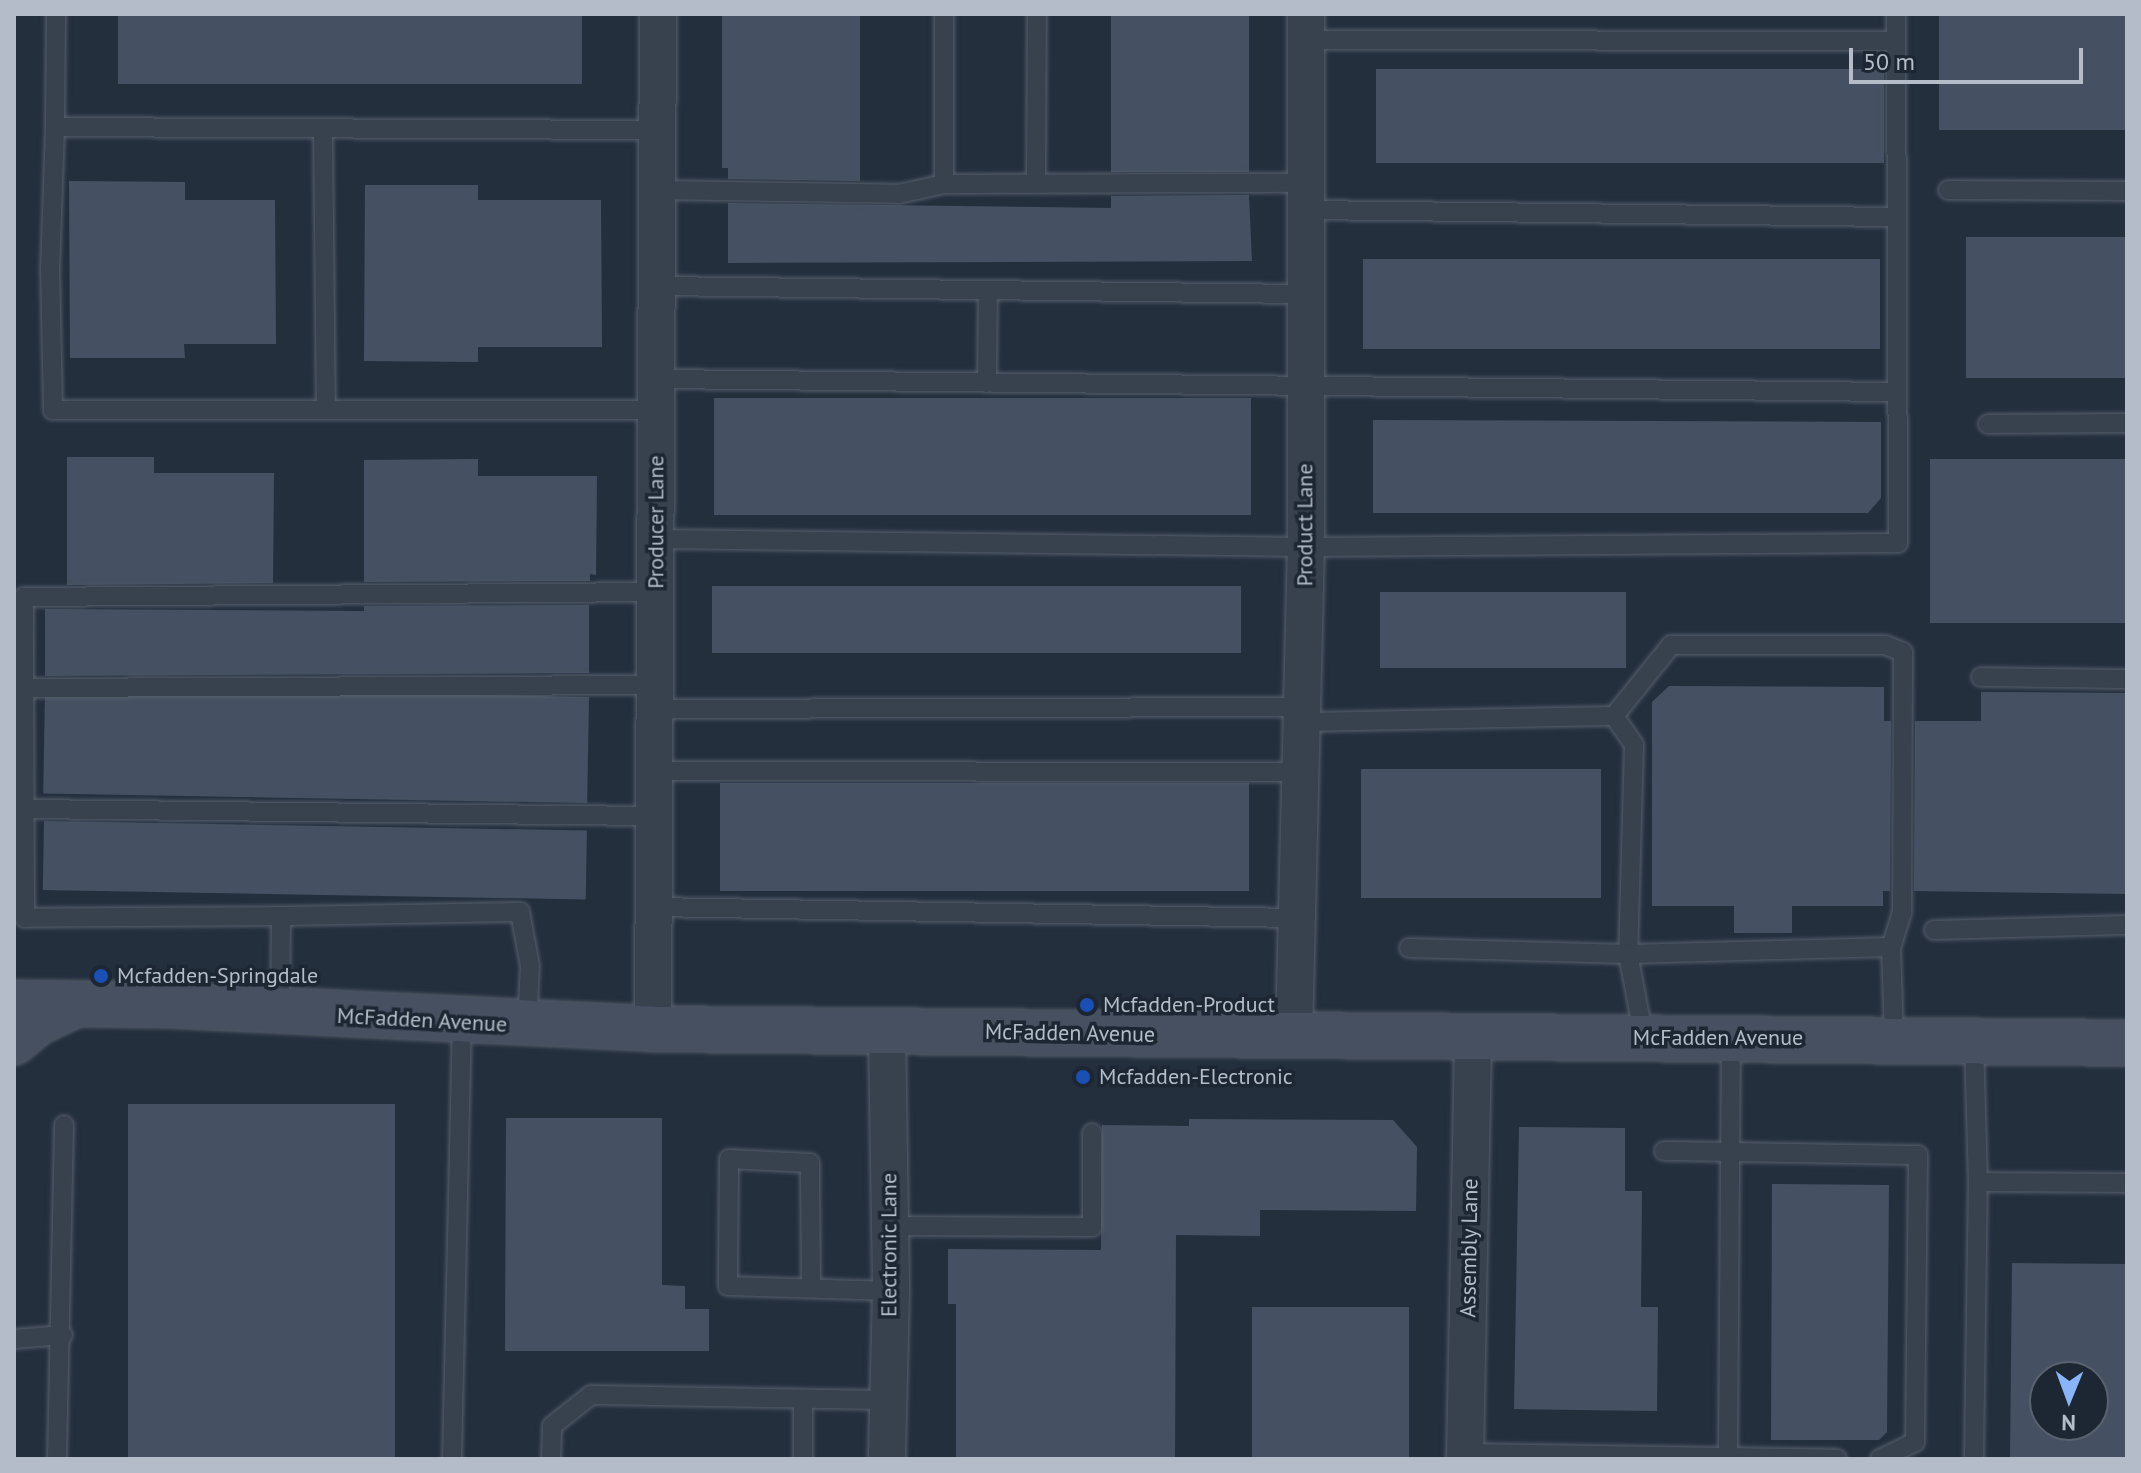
<!DOCTYPE html>
<html>
<head>
<meta charset="utf-8">
<style>
  body { margin:0 }
  #map { position:relative; width:2141px; height:1473px; overflow:hidden; background:#242f3e; font-family:"PT Sans",sans-serif }
  div>[style] { position:absolute }
  .building>* { inset:0; background:#455162; transform-origin:0 0 }
  .roads { filter:drop-shadow(0 0 2px #565f6c) drop-shadow(0 0 2px #565f6c) }
  .lane>* { height:18px; margin:-9px; padding:0 9px; transform-origin:9px; border-radius:9px; background:#38414e }
  .street>* { height:36px; margin:-18px; padding:0 18px; transform-origin:18px; border-radius:18px; background:#38414e }
  .secondary>* { height:44px; margin:-22px; padding:0 22px; transform-origin:22px; border-radius:22px; background:#465061 }
  .dots>* { width:22px; height:22px; translate:-50% -50%; box-sizing:border-box; border:4px solid #1d2633; border-radius:50% }
  span { translate:-50% -50%; white-space:nowrap; text-align:center; line-height:1.15; -webkit-text-stroke:7px #1d2633; paint-order:stroke }
  .street-label { font-size:22px; color:#b4bcc9 }
  .poi-label { font-size:22px; color:#b4bcc9 }
  .left { translate:0 -50%; text-align:left }
  .frame { position:absolute; inset:0; border:16px solid #b4bcc9; pointer-events:none }
  .north { position:absolute; left:2029px; top:1361px; width:80px; height:80px; box-sizing:border-box; background:#1d2633; border:2px solid #59626f; border-radius:50%; rotate:181deg; font-size:22px; font-weight:700; line-height:32px; text-align:center; color:#b4bcc9 }
  .north::after { content:''; display:block; margin:auto; width:28px; height:36px; background:#8ab4f8; clip-path:polygon(50% 0,100% 100%,50% 72%,0 100%) }
  .scale { position:absolute; left:1849px; top:48px; width:234px; height:36px; box-sizing:border-box; border:4px solid #b4bcc9; border-top:0; padding-left:10px; font-size:24px; line-height:28px; white-space:nowrap; color:#b4bcc9; -webkit-text-stroke:6px #1d2633; paint-order:stroke }
</style>
</head>
<body>
<div id="map">
  <div class="building">
    <div style="left:118px;top:14px;width:464px;height:70px"></div>
    <div style="clip-path:polygon(722px 14px,860px 14px,860px 181px,728px 179px,728px 168px,722px 168px)"></div>
    <div style="left:1111px;top:14px;width:138px;height:158px"></div>
    <div style="left:1939px;top:14px;width:188px;height:116px"></div>
    <div style="left:1376px;top:69px;width:508px;height:94px"></div>
    <div style="clip-path:polygon(69px 181px,185px 182px,185px 200px,275px 200px,276px 344px,184px 344px,185px 358px,70px 358px)"></div>
    <div style="clip-path:polygon(365px 185px,478px 185px,478px 200px,601px 200px,602px 347px,478px 347px,478px 362px,364px 361px)"></div>
    <div style="clip-path:polygon(1249px 195px,1252px 261px,728px 263px,728px 203px,1111px 208px,1111px 196px)"></div>
    <div style="left:1966px;top:237px;width:161px;height:141px"></div>
    <div style="left:1363px;top:259px;width:517px;height:90px"></div>
    <div style="left:714px;top:398px;width:537px;height:117px"></div>
    <div style="clip-path:polygon(1373px 420px,1881px 422px,1881px 498px,1868px 513px,1373px 513px)"></div>
    <div style="clip-path:polygon(67px 457px,154px 457px,154px 473px,274px 473px,273px 583px,67px 585px)"></div>
    <div style="clip-path:polygon(478px 459px,478px 476px,597px 476px,596px 575px,590px 574px,590px 581px,364px 582px,364px 460px)"></div>
    <div style="left:1930px;top:459px;width:197px;height:164px"></div>
    <div style="left:712px;top:586px;width:529px;height:67px"></div>
    <div style="left:1380px;top:592px;width:246px;height:76px"></div>
    <div style="clip-path:polygon(589px 605px,589px 673px,45px 676px,45px 609px,364px 611px,364px 606px)"></div>
    <div style="clip-path:polygon(1669px 686px,1884px 687px,1884px 721px,1891px 721px,1890px 891px,1883px 891px,1883px 906px,1792px 906px,1792px 933px,1734px 933px,1734px 906px,1652px 906px,1652px 702px)"></div>
    <div style="clip-path:polygon(1981px 692px,2127px 693px,2127px 894px,1914px 891px,1915px 721px,1981px 721px)"></div>
    <div style="left:589px;top:697px;width:106px;height:544px;rotate:91deg"></div>
    <div style="left:1361px;top:769px;width:240px;height:129px"></div>
    <div style="left:720px;top:783px;width:529px;height:108px"></div>
    <div style="left:44px;top:821px;width:543px;height:69px;rotate:1deg"></div>
    <div style="left:128px;top:1104px;width:267px;height:355px"></div>
    <div style="clip-path:polygon(506px 1118px,662px 1118px,662px 1285px,685px 1286px,685px 1309px,709px 1309px,709px 1351px,505px 1351px)"></div>
    <div style="clip-path:polygon(1189px 1119px,1393px 1120px,1417px 1147px,1416px 1211px,1260px 1210px,1260px 1236px,1176px 1235px,1175px 1459px,956px 1459px,956px 1304px,948px 1304px,948px 1249px,1101px 1250px,1102px 1125px,1189px 1126px)"></div>
    <div style="clip-path:polygon(1519px 1127px,1625px 1128px,1625px 1191px,1642px 1191px,1641px 1307px,1658px 1307px,1657px 1411px,1514px 1409px)"></div>
    <div style="clip-path:polygon(1772px 1184px,1889px 1185px,1887px 1432px,1879px 1440px,1771px 1440px)"></div>
    <div style="clip-path:polygon(evenodd,2012px 1263px,2127px 1264px,2127px 1459px,2010px 1459px,2012px 1263px,2045px 1377px,2093px 1377px,2093px 1425px,2045px 1425px,2045px 1377px)"></div>
    <div style="left:1252px;top:1307px;width:157px;height:152px"></div>
  </div>
  <div class="roads">
    <div class="lane">
      <div style="left:944px;top:14px;width:170px;rotate:90deg"></div>
      <div style="left:944px;top:184px;width:362px;rotate:-0.2deg"></div>
      <div style="left:1306px;top:40px;width:590px;rotate:0.1deg"></div>
      <div style="left:55px;top:127px;width:113px;rotate:-89.5deg"></div>
      <div style="left:323px;top:130px;width:280px;rotate:89.4deg"></div>
      <div style="left:1036px;top:183px;width:169px;rotate:-89.7deg"></div>
      <div style="left:657px;top:190px;width:242px;rotate:0.9deg"></div>
      <div style="left:899px;top:194px;width:46px;rotate:-12.5deg"></div>
      <div style="left:1948px;top:190px;width:179px;rotate:0.3deg"></div>
      <div style="left:1306px;top:210px;width:590px;rotate:0.68deg"></div>
      <div style="left:657px;top:286px;width:649px;rotate:0.71deg"></div>
      <div style="left:656px;top:379px;width:1241px;rotate:0.6deg"></div>
      <div style="left:987px;top:383px;width:90px;rotate:-89.4deg"></div>
      <div style="left:656px;top:410px;width:603px;rotate:180deg"></div>
      <div style="left:53px;top:410px;width:139px;rotate:-91.2deg"></div>
      <div style="left:50px;top:271px;width:144px;rotate:-88deg"></div>
      <div style="left:55px;top:127px;width:603px;rotate:0.29deg"></div>
      <div style="left:1988px;top:424px;width:139px;rotate:-0.4deg"></div>
      <div style="left:655px;top:539px;width:651px;rotate:0.7deg"></div>
      <div style="left:1306px;top:547px;width:592px;rotate:-0.39deg"></div>
      <div style="left:1898px;top:543px;width:529px;rotate:-90.22deg"></div>
      <div style="left:1981px;top:677px;width:146px;rotate:0.8deg"></div>
      <div style="left:24px;top:688px;width:631px;rotate:-0.27deg"></div>
      <div style="left:654px;top:709px;width:648px;rotate:-0.18deg"></div>
      <div style="left:1614px;top:716px;width:35px;rotate:55deg"></div>
      <div style="left:1634px;top:745px;width:209px;rotate:91.6deg"></div>
      <div style="left:1628px;top:954px;width:86px;rotate:79.2deg"></div>
      <div style="left:1302px;top:722px;width:312px;rotate:-1.1deg"></div>
      <div style="left:1614px;top:716px;width:91px;rotate:-51.2deg"></div>
      <div style="left:1671px;top:645px;width:214px"></div>
      <div style="left:1885px;top:645px;width:19px;rotate:21deg"></div>
      <div style="left:1903px;top:652px;width:260px;rotate:90.2deg"></div>
      <div style="left:1902px;top:912px;width:37px;rotate:107deg"></div>
      <div style="left:1891px;top:947px;width:92px;rotate:88.1deg"></div>
      <div style="left:654px;top:771px;width:646px;rotate:0.09deg"></div>
      <div style="left:24px;top:809px;width:630px;rotate:0.64deg"></div>
      <div style="left:653px;top:907px;width:644px;rotate:0.98deg"></div>
      <div style="left:281px;top:916px;width:256px;rotate:179.6deg"></div>
      <div style="left:25px;top:918px;width:321px;rotate:-90.2deg"></div>
      <div style="left:24px;top:597px;width:631px;rotate:-0.45deg"></div>
      <div style="left:1934px;top:930px;width:193px;rotate:-1.5deg"></div>
      <div style="left:1409px;top:948px;width:219px;rotate:1.6deg"></div>
      <div style="left:1628px;top:954px;width:263px;rotate:-1.5deg"></div>
      <div style="left:280px;top:1011px;width:95px;rotate:-89.4deg"></div>
      <div style="left:281px;top:916px;width:239px;rotate:-1deg"></div>
      <div style="left:520px;top:912px;width:55px;rotate:79.5deg"></div>
      <div style="left:530px;top:966px;width:59px;rotate:92.9deg"></div>
      <div style="left:1974px;top:1041px;width:141px;rotate:88.4deg"></div>
      <div style="left:1664px;top:1151px;width:254px;rotate:0.9deg"></div>
      <div style="left:1918px;top:1155px;width:287px;rotate:90.6deg"></div>
      <div style="left:1915px;top:1442px;width:39px;rotate:154deg"></div>
      <div style="left:890px;top:1226px;width:202px;rotate:0.3deg"></div>
      <div style="left:1092px;top:1227px;width:94px;rotate:-90deg"></div>
      <div style="left:811px;top:1288px;width:125px;rotate:-90.5deg"></div>
      <div style="left:810px;top:1163px;width:81px;rotate:-177.2deg"></div>
      <div style="left:729px;top:1159px;width:127px;rotate:90.5deg"></div>
      <div style="left:728px;top:1286px;width:163px;rotate:1.8deg"></div>
      <div style="left:14px;top:1339px;width:49px;rotate:-4.7deg"></div>
      <div style="left:1465px;top:1453px;width:372px;rotate:0.9deg"></div>
      <div style="left:1728px;top:1457px;width:419px;rotate:-89.6deg"></div>
      <div style="left:57px;top:1459px;width:334px;rotate:-88.8deg"></div>
      <div style="left:452px;top:1459px;width:438px;rotate:-88.7deg"></div>
      <div style="left:551px;top:1459px;width:33px;rotate:-88deg"></div>
      <div style="left:552px;top:1426px;width:50px;rotate:-38.5deg"></div>
      <div style="left:591px;top:1395px;width:296px;rotate:1deg"></div>
      <div style="left:803px;top:1459px;width:60px;rotate:-90deg"></div>
      <div style="left:1974px;top:1459px;width:277px;rotate:-89.2deg"></div>
      <div style="left:1978px;top:1182px;width:149px;rotate:0.4deg"></div>
    </div>
    <div class="street">
      <div style="left:653px;top:1029px;width:1015px;rotate:-89.72deg"></div>
      <div style="left:887px;top:1031px;width:260px;rotate:89.1deg"></div>
      <div style="left:891px;top:1291px;width:168px;rotate:91.4deg"></div>
      <div style="left:1294px;top:1035px;width:488px;rotate:-88.6deg"></div>
      <div style="left:1306px;top:547px;width:533px;rotate:-90deg"></div>
      <div style="left:1465px;top:1459px;width:422px;rotate:-88.9deg"></div>
    </div>
    <div class="secondary">
      <div style="left:14px;top:1003px;width:156px;rotate:0.7deg"></div>
      <div style="left:170px;top:1005px;width:484px;rotate:2.8deg"></div>
      <div style="left:653px;top:1029px;width:1474px;rotate:0.54deg"></div>
      <div style="left:14px;top:1042px;width:31px;rotate:-40deg"></div>
      <div style="left:38px;top:1022px;width:40px;rotate:-25deg"></div>
    </div>
  </div>
  <div class="dots">
    <div style="left:101px;top:976px;background:#1a4fb4"></div>
    <div style="left:1087px;top:1005px;background:#1a4fb4"></div>
    <div style="left:1083px;top:1077px;background:#1a4fb4"></div>
  </div>
  <div class="street-label">
    <span style="left:656px;top:522px;rotate:-90deg">Producer Lane</span>
    <span style="left:1305px;top:525px;rotate:-90deg">Product Lane</span>
    <span style="left:422px;top:1020px;rotate:3deg">McFadden Avenue</span>
    <span style="left:1070px;top:1033px;rotate:1deg">McFadden Avenue</span>
    <span style="left:1718px;top:1038px">McFadden Avenue</span>
    <span style="left:889px;top:1245px;rotate:-90deg">Electronic Lane</span>
    <span style="left:1469px;top:1248px;rotate:-89deg">Assembly Lane</span>
  </div>
  <div class="poi-label">
    <span class="left" style="left:117px;top:976px">Mcfadden-Springdale</span>
    <span class="left" style="left:1103px;top:1005px">Mcfadden-Product</span>
    <span class="left" style="left:1099px;top:1077px">Mcfadden-Electronic</span>
  </div>
  <div class="frame"></div>
  <div class="north">N</div>
  <div class="scale">50 m</div>
</div>
</body>
</html>
